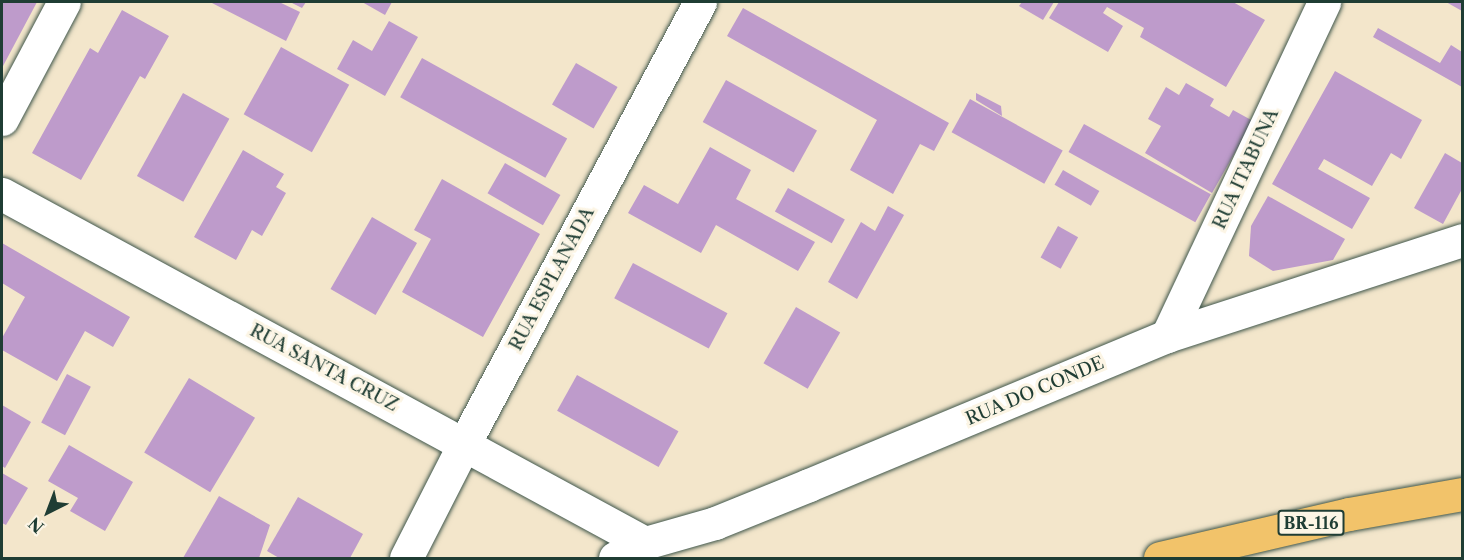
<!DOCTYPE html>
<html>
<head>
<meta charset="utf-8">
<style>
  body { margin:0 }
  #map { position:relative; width:1464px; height:560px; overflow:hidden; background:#f3e6cb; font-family:"Libre Caslon Text",serif }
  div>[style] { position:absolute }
  .building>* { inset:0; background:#be9bcb; transform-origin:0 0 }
  .roads { filter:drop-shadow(0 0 2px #3f564b) drop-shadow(0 0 2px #3f564b) }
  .minor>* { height:33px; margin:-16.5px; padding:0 16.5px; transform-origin:16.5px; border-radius:16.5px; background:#fff }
  .highway>* { height:33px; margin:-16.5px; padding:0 16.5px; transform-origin:16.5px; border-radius:16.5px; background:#f2c36a }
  span { translate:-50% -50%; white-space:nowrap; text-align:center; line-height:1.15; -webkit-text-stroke:6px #fcf5e5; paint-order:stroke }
  .shield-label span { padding:2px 4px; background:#fcf5e5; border:2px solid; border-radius:4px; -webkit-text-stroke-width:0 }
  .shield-label { font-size:16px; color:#1f3d34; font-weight:700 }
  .street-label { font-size:18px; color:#1f3d34 }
  .frame { position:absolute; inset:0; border:3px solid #1f3d34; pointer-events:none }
  .north { position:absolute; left:18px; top:482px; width:60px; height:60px; -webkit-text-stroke:4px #fcf5e5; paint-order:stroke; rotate:222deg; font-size:16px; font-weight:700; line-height:24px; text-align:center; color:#1f3d34 }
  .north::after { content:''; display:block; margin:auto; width:21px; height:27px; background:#1f3d34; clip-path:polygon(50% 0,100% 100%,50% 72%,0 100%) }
</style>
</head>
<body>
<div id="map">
  <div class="building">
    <div style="clip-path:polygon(2px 2px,37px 2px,3px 66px,2px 65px)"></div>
    <div style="clip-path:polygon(210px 2px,279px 2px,300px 12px,286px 41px)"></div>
    <div style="clip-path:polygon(290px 2px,306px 2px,302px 8px)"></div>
    <div style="clip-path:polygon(362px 2px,392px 2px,385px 15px)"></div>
    <div style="clip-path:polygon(1022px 2px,1054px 2px,1043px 20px,1019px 6px)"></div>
    <div style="clip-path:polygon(1059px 2px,1233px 2px,1265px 20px,1226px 87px,1140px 37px,1144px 28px,1107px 7px,1103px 13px,1123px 26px,1108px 52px,1049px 18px)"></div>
    <div style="clip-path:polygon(1446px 2px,1462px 2px,1462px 11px)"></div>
    <div style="clip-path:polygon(743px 8px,949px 123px,934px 151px,920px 144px,893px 194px,850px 170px,877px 120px,727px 36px)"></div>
    <div style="clip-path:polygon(122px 10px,169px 36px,145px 79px,140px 76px,81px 180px,32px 153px,90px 48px,98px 53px)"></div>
    <div style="clip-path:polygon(389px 21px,418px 37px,385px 96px,337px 69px,353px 40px,372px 51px)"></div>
    <div style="clip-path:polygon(1378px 28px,1440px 63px,1451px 45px,1462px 52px,1462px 87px,1373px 37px)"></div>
    <div style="left:281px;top:47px;width:78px;height:77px;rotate:29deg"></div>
    <div style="left:422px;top:58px;width:166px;height:45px;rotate:29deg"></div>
    <div style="left:576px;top:63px;width:48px;height:48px;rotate:30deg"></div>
    <div style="clip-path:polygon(1335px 71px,1422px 120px,1401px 159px,1391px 153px,1372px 186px,1324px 159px,1318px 169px,1370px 198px,1352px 229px,1272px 184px)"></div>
    <div style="left:726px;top:80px;width:104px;height:48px;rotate:29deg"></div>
    <div style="clip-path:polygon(1186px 83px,1214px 99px,1210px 106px,1229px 117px,1233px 110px,1253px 121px,1212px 193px,1145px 153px,1161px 126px,1148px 119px,1166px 87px,1179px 95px)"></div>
    <div style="left:183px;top:93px;width:53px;height:95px;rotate:29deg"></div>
    <div style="clip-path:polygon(976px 93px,1001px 106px,1002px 116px,976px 100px)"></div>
    <div style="left:970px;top:99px;width:106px;height:38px;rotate:29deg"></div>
    <div style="left:1084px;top:124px;width:145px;height:32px;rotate:29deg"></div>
    <div style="clip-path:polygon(710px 147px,751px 170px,736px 199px,815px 242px,798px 271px,716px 225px,701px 253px,628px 213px,644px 185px,678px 204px)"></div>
    <div style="clip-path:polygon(243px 150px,284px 174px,276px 187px,286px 193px,262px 236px,252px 230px,236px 260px,194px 237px)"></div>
    <div style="clip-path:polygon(1445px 153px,1462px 163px,1462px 189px,1443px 224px,1414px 208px)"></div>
    <div style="left:505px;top:163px;width:64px;height:35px;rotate:30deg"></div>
    <div style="left:1063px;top:170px;width:42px;height:17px;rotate:30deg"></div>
    <div style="clip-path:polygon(442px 179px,540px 234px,483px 337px,402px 292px,431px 239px,414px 230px)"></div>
    <div style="left:788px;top:188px;width:65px;height:27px;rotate:29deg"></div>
    <div style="clip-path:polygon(1268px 196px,1345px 239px,1333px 260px,1273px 271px,1249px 256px,1251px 226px)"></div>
    <div style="clip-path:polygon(888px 206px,904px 215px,857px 299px,828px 282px,861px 222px,875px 231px)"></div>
    <div style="left:372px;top:217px;width:52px;height:83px;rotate:30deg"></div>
    <div style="left:1058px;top:226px;width:23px;height:36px;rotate:29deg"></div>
    <div style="clip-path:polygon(2px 243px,130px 317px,113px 347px,85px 331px,57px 381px,2px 350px,2px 338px,25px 297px,2px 283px)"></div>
    <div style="left:633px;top:263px;width:107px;height:40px;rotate:28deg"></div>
    <div style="left:796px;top:307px;width:51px;height:65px;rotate:30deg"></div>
    <div style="left:67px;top:374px;width:27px;height:55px;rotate:28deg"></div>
    <div style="left:577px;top:375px;width:116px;height:41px;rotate:29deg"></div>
    <div style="left:189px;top:378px;width:77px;height:87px;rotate:31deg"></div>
    <div style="clip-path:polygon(2px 405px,31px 422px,5px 468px,2px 466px)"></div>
    <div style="clip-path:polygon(69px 445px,133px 482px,105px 531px,70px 511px,78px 498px,48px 481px)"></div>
    <div style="clip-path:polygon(2px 473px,28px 488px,6px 525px,2px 523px)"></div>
    <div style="clip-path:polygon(219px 496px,270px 525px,259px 558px,183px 558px)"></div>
    <div style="clip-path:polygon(298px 497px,363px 534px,350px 558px,279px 558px,267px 551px)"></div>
  </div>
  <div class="roads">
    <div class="minor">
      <div style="left:2px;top:119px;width:132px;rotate:-62.1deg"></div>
      <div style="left:2px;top:194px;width:732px;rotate:28.49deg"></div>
      <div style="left:1167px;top:336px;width:369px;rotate:-64.8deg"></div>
      <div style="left:406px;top:558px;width:128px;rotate:-63deg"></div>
      <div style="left:464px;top:444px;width:501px;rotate:-61.9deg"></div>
      <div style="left:615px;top:558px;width:34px;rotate:-27deg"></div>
      <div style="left:645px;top:543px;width:73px;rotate:-15.9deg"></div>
      <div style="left:715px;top:523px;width:101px;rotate:-22deg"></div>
      <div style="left:809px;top:485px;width:388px;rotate:-22.6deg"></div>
      <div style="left:1167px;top:336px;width:310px;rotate:-18deg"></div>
    </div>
    <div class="highway">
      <div style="left:1160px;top:558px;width:194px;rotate:-13.1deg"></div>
      <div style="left:1349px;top:514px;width:115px;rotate:-10deg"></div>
    </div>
  </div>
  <div class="shield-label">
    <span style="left:1311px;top:523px">BR-116</span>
  </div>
  <div class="street-label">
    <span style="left:1246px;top:169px;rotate:-65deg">RUA ITABUNA</span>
    <span style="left:552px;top:279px;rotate:-62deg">RUA ESPLANADA</span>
    <span style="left:324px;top:368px;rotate:28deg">RUA SANTA CRUZ</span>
    <span style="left:1035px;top:391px;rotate:-23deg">RUA DO CONDE</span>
  </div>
  <div class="frame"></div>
  <div class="north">N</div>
</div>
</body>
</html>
